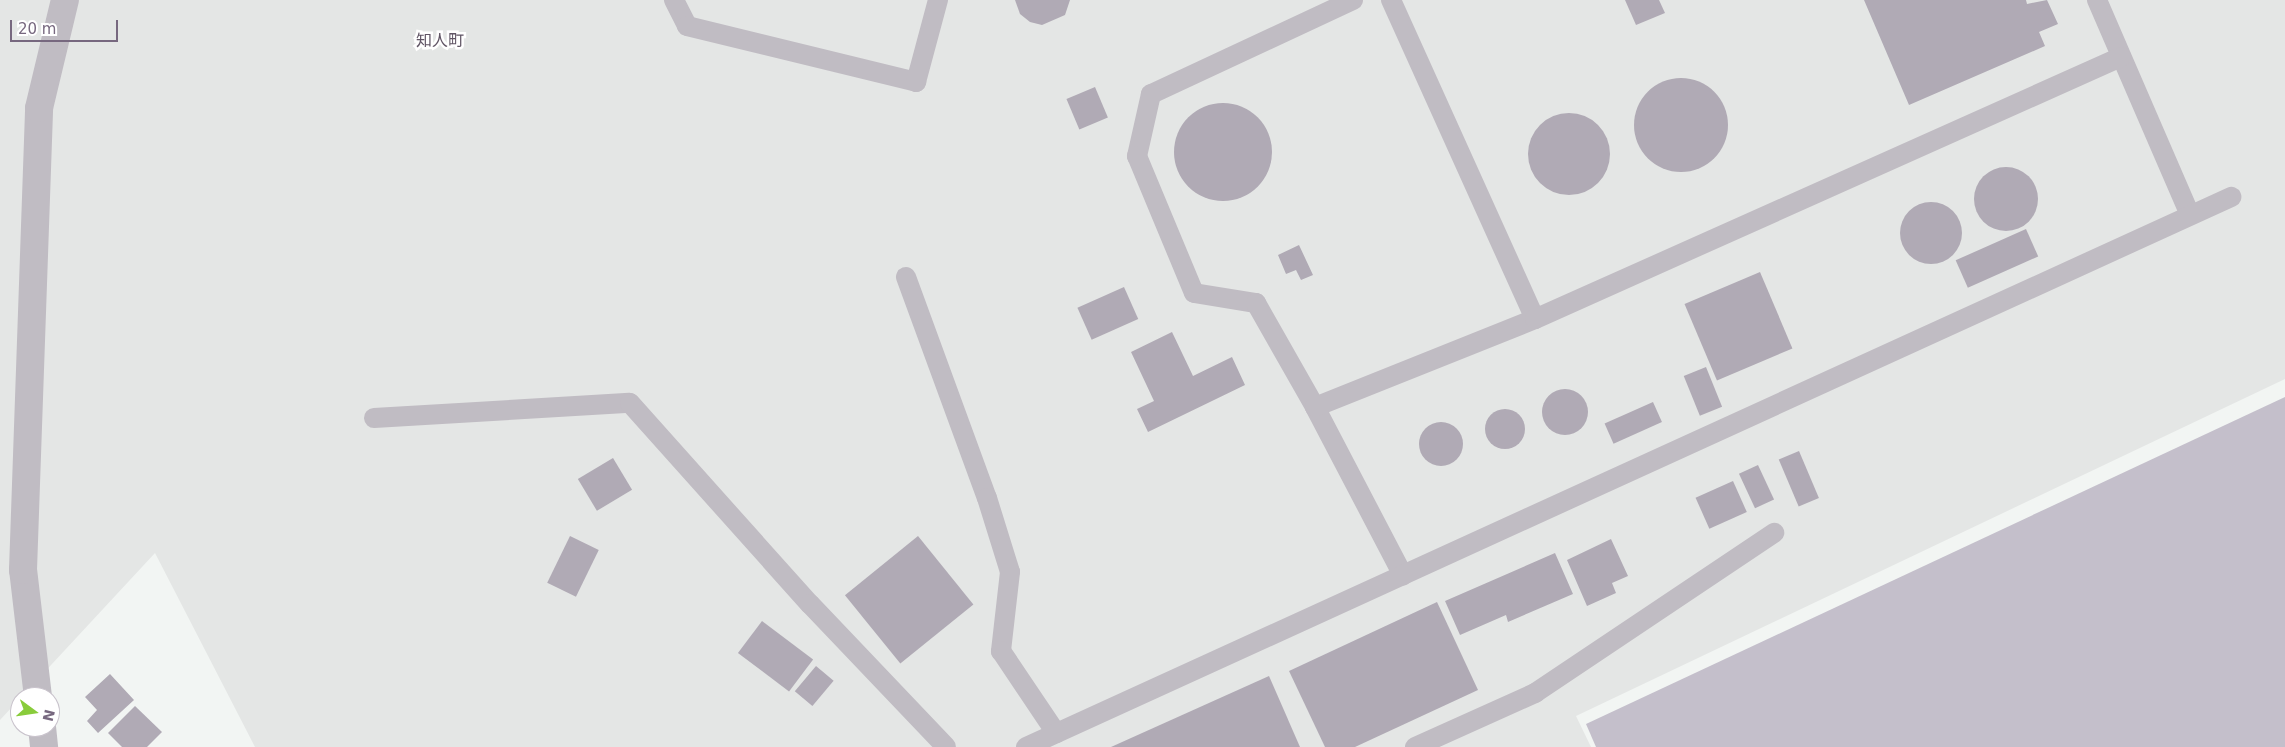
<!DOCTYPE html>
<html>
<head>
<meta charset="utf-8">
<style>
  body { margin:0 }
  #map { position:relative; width:2285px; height:747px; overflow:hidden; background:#f2f5f3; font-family:"DejaVu Sans","Noto Sans JP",sans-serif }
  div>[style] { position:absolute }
  .built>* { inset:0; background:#e4e6e5 }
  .water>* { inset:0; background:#c4bfcb }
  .building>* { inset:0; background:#b0aab5; transform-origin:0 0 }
  .round { border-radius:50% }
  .lane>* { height:20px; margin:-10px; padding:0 10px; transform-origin:10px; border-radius:10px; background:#c0bcc3 }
  .street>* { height:28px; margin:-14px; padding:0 14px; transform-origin:14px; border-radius:14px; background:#c0bcc3 }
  span { translate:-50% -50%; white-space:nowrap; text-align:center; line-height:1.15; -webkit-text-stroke:5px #fff; paint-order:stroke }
  .quarter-label { font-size:16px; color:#605565 }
  .north { position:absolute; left:10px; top:687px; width:50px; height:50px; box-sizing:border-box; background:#fff; border:1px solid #c9c3cc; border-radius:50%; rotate:104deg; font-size:14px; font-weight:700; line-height:20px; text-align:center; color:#77687f }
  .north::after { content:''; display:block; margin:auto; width:18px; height:22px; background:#89cc3b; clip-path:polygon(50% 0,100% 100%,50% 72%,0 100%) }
  .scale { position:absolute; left:10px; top:20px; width:108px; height:22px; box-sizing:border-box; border:2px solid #77687f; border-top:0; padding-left:6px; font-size:15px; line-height:18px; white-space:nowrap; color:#77687f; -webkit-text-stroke:4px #fff; paint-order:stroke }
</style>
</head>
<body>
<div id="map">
  <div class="built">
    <div style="clip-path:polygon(0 0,2285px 0,2285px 379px,1576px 716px,1591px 747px,255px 747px,155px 553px,0 720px)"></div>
  </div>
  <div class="water">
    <div style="clip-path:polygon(2285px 397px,2285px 747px,1596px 747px,1586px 724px)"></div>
  </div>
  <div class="building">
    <div style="clip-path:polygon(1015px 0,1070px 0,1065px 15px,1042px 25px,1030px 22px,1020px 14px)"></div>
    <div style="clip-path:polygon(1625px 0,1659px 0,1665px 13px,1636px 25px)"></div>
    <div style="clip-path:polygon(1864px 0,2026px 0,2027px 4px,2047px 0,2058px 24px,2039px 32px,2045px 46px,1909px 105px)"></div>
    <div class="round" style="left:1634px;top:78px;width:94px;height:94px"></div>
    <div style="left:1095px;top:87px;width:33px;height:31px;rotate:67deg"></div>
    <div class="round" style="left:1174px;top:103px;width:98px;height:98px"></div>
    <div class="round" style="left:1528px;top:113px;width:82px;height:82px"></div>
    <div class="round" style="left:1974px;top:167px;width:64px;height:64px"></div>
    <div class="round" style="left:1900px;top:202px;width:62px;height:62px"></div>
    <div style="left:2026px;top:229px;width:30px;height:77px;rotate:66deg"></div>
    <div style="clip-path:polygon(1299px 245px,1313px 275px,1301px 280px,1296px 270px,1286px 274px,1278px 255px)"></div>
    <div style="left:1760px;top:272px;width:83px;height:82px;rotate:67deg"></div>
    <div style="left:1124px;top:287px;width:35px;height:51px;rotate:66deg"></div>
    <div style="clip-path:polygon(1172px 332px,1193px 376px,1232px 357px,1245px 385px,1148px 432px,1137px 409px,1154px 401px,1131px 352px)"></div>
    <div style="left:1706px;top:367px;width:43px;height:24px;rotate:68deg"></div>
    <div class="round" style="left:1542px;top:389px;width:46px;height:46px"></div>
    <div style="left:1653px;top:402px;width:22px;height:53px;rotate:66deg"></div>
    <div class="round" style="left:1485px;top:409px;width:40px;height:40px"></div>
    <div class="round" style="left:1419px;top:422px;width:44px;height:44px"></div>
    <div style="left:1799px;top:451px;width:51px;height:22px;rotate:67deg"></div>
    <div style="left:613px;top:458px;width:37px;height:41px;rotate:59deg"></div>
    <div style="left:1758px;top:465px;width:38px;height:21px;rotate:65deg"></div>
    <div style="left:1733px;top:481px;width:34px;height:41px;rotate:66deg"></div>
    <div style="left:570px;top:536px;width:32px;height:52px;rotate:26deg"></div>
    <div style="left:918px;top:536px;width:88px;height:94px;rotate:51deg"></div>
    <div style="clip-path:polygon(1611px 539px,1628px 576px,1612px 583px,1616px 593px,1587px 606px,1567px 560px)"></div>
    <div style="clip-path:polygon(1555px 553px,1573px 594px,1508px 622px,1506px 615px,1460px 635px,1445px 601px)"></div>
    <div style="clip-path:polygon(1437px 602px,1478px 690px,1355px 747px,1325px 747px,1289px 671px)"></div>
    <div style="left:762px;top:621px;width:64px;height:40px;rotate:37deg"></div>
    <div style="left:816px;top:666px;width:23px;height:33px;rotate:40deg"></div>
    <div style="clip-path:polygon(110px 674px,134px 700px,98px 733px,87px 721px,97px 710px,85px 697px)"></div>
    <div style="clip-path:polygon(1269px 676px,1300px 747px,1111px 747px)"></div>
    <div style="clip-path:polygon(135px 706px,162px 732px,147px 747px,122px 747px,108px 733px)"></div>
  </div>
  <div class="lane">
    <div style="left:674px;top:0;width:29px;rotate:63deg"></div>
    <div style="left:687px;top:26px;width:236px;rotate:13.7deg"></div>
    <div style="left:916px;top:82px;width:85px;rotate:-75deg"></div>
    <div style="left:1353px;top:0;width:223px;rotate:155deg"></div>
    <div style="left:1151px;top:94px;width:64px;rotate:102.7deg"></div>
    <div style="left:1137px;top:156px;width:148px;rotate:67.4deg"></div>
    <div style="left:1194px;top:293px;width:63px;rotate:9.2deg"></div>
    <div style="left:1256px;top:303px;width:120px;rotate:60.4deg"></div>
    <div style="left:1315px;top:407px;width:190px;rotate:62.4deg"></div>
    <div style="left:1391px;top:0;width:350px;rotate:65.7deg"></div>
    <div style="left:2097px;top:0;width:234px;rotate:66.6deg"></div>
    <div style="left:906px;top:277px;width:235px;rotate:69.9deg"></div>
    <div style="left:987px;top:498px;width:77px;rotate:72.7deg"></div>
    <div style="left:1010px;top:572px;width:80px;rotate:96.5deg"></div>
    <div style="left:1001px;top:651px;width:99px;rotate:56.1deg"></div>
    <div style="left:1315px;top:407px;width:237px;rotate:-21.8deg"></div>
    <div style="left:1535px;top:319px;width:642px;rotate:-24.09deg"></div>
    <div style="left:374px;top:418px;width:256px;rotate:-3.4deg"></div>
    <div style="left:630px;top:403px;width:270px;rotate:48.2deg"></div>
    <div style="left:810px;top:604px;width:197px;rotate:46.4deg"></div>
    <div style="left:1026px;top:747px;width:1325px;rotate:-24.53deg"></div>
    <div style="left:1415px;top:747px;width:132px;rotate:-24.2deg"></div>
    <div style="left:1535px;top:693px;width:288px;rotate:-33.8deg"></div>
  </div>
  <div class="street">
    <div style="left:38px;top:697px;width:128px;rotate:-96.7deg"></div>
    <div style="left:23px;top:570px;width:462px;rotate:-88deg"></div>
    <div style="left:39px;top:108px;width:111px;rotate:-76.5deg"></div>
    <div style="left:42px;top:727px;width:20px;rotate:84deg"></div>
  </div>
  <div class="quarter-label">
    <span style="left:440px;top:41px">知人町</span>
  </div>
  <div class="north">N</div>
  <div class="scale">20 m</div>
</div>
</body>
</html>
